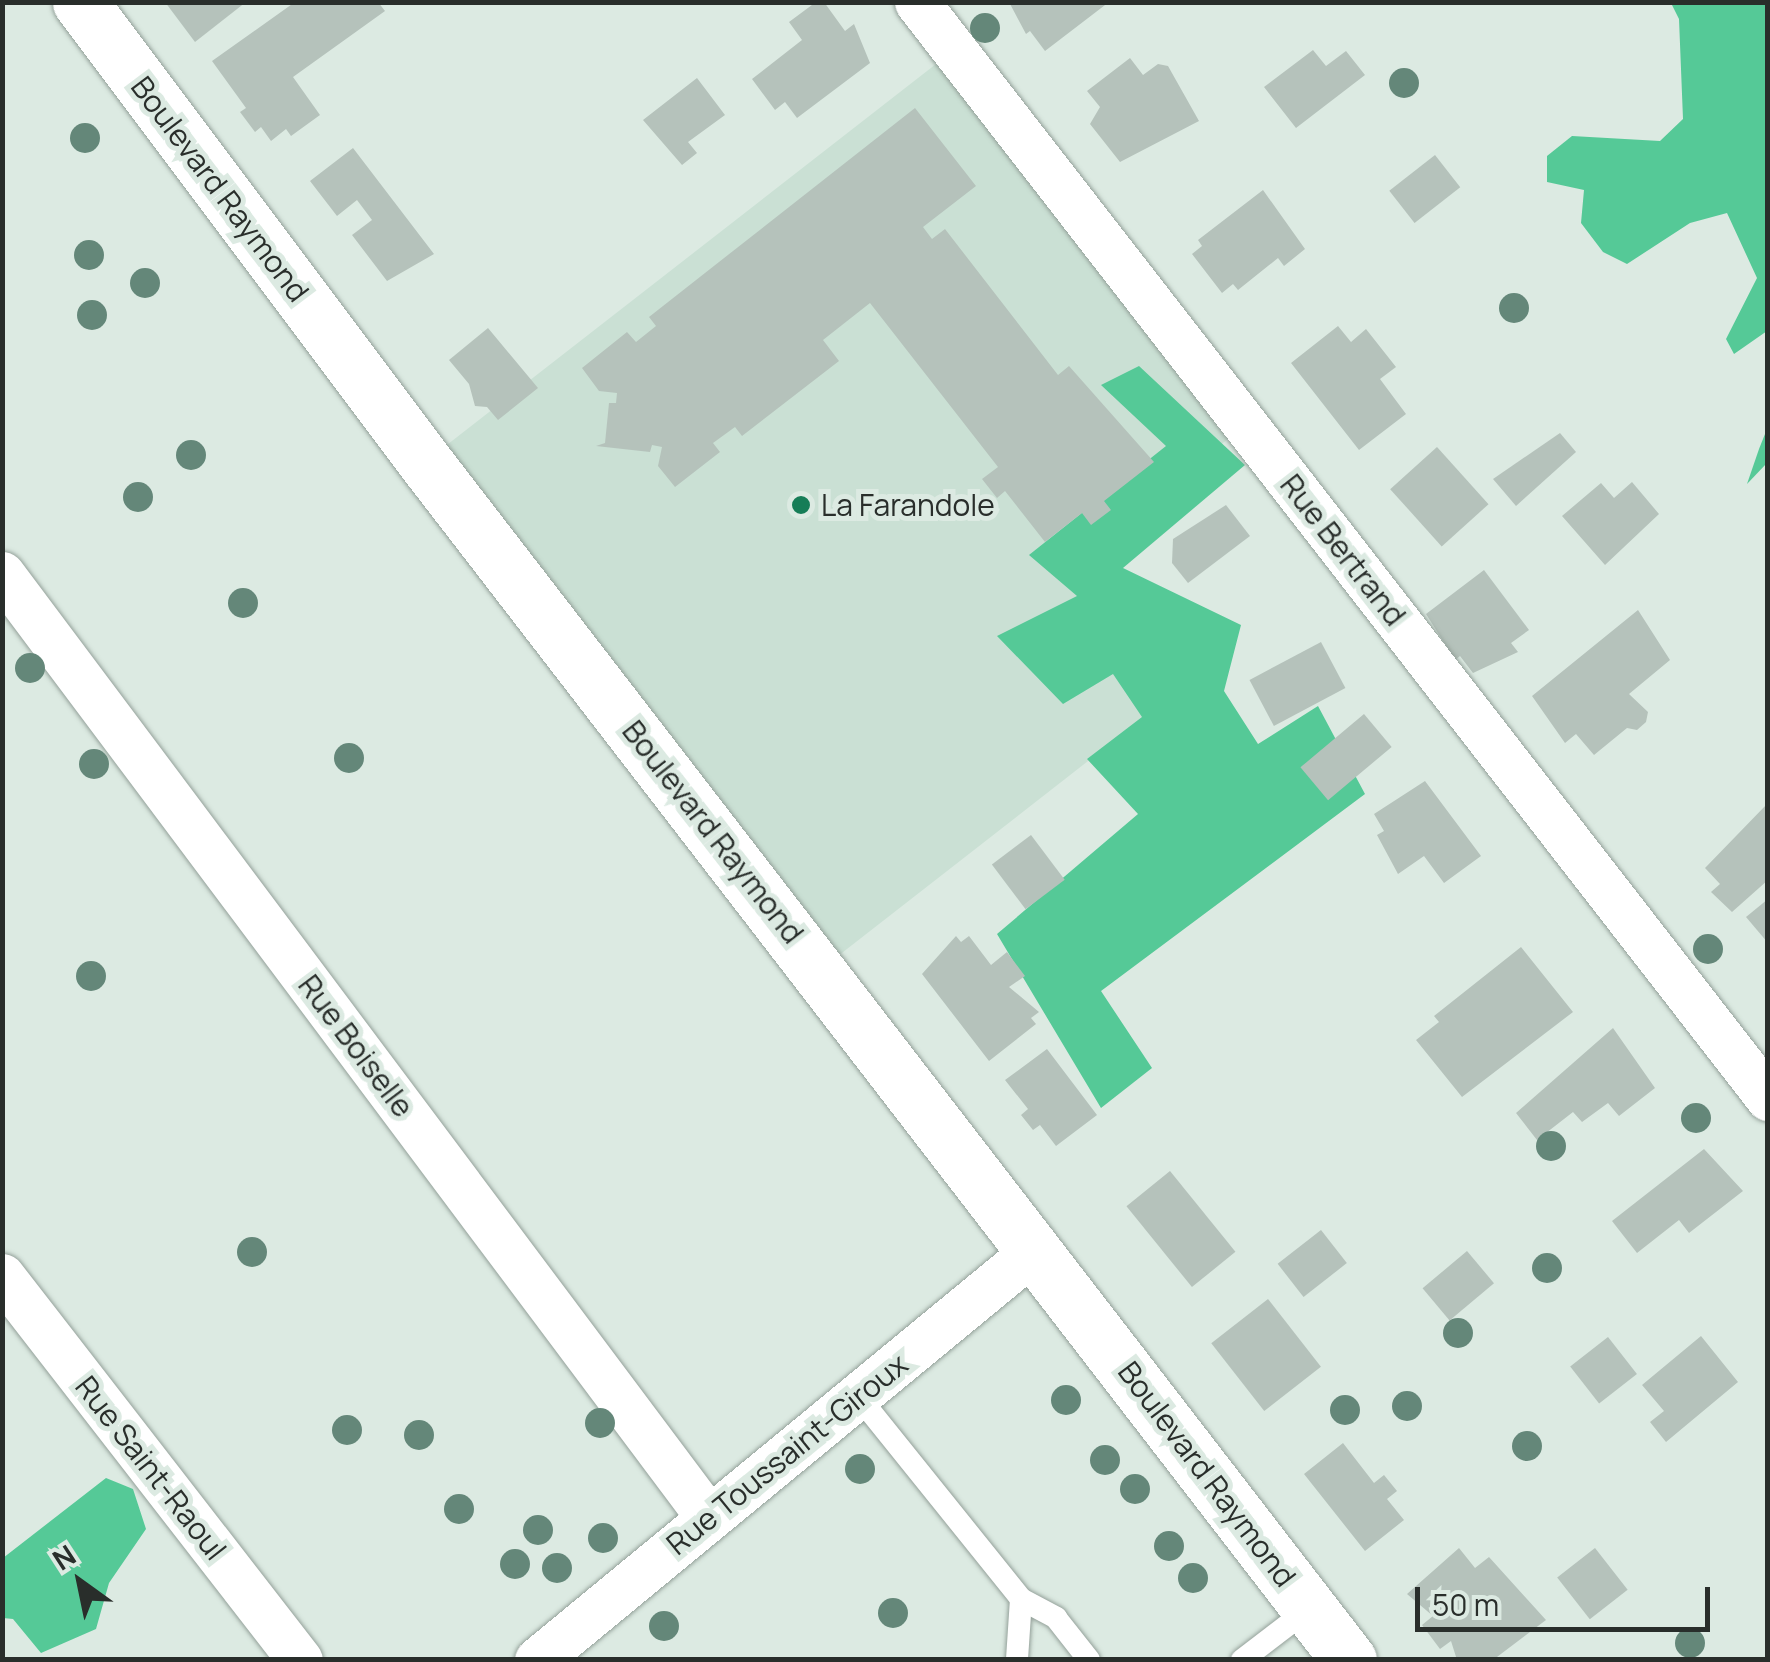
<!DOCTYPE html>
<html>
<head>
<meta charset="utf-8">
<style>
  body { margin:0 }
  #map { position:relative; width:1770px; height:1662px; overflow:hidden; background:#dceae2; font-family:Manrope,sans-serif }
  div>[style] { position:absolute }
  .built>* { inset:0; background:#cae0d4 }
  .forest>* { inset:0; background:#55c997 }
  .building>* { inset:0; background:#b5c2bb; transform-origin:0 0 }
  .roads { filter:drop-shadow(0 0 2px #94a19a) drop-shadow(0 0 2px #94a19a) }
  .lane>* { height:22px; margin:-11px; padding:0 11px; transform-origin:11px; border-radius:11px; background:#fff }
  .street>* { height:45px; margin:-22.5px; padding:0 22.5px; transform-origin:22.5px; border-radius:22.5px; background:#fff }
  .secondary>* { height:55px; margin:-27.5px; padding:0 27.5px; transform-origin:27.5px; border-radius:27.5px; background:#fff }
  .trees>* { width:30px; height:30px; margin:-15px; border-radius:50%; background:#648779 }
  .dots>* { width:28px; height:28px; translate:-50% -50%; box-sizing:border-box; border:5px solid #dceae2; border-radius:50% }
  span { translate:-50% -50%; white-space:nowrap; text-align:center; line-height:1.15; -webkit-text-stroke:10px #dceae2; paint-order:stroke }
  .street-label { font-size:30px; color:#292e2b }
  .poi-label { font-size:30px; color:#292e2b }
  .left { translate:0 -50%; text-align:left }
  .frame { position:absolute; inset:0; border:5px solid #292e2b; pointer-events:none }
  .north { position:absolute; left:30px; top:1532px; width:100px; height:100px; -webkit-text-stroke:8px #dceae2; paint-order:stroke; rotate:327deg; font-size:28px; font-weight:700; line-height:40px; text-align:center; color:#292e2b }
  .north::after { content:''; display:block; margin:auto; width:35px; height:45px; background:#292e2b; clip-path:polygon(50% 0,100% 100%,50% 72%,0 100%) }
  .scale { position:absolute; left:1415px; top:1587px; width:295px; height:45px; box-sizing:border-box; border:5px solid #292e2b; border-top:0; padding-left:12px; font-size:30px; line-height:35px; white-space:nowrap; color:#292e2b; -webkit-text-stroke:8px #dceae2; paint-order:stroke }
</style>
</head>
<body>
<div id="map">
  <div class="built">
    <div style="clip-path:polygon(954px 50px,1246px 425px,1089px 547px,1192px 680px,820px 970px,425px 462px)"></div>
  </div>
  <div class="forest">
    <div style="clip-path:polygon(1671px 3px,1767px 3px,1767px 331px,1734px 354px,1726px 339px,1757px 278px,1727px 213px,1690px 223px,1627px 264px,1603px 252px,1581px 223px,1584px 190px,1547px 182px,1547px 156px,1572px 136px,1660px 141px,1683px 119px,1679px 19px)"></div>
    <div style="clip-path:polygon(1139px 366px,1245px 465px,1123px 568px,1241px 625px,1224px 691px,1258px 744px,1318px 706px,1365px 794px,1101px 991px,1152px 1068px,1101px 1108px,997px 934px,1138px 814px,1087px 759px,1142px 717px,1113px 674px,1063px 704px,997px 636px,1077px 596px,1029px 555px,1166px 446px,1101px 385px)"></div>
    <div style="clip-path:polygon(1767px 429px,1767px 463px,1747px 484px,1759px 449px)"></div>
    <div style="clip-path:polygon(106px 1478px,133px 1489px,146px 1529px,109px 1583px,96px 1629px,41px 1653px,13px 1619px,3px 1618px,3px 1558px)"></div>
  </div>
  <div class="building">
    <div style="clip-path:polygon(165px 2px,246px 2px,195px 42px)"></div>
    <div style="clip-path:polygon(295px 2px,378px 2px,385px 11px,293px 77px,320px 115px,291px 136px,286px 129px,271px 141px,261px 127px,255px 132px,240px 112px,246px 108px,212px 61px)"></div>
    <div style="clip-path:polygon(816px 2px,824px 2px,845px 31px,854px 24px,870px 63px,797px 118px,785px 102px,775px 110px,752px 79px,802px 40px,789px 22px)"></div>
    <div style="clip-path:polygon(1009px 2px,1109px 2px,1045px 51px,1030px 31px,1026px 34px)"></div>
    <div style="clip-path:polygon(1313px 50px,1326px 66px,1346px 51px,1365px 75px,1296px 128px,1264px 87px)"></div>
    <div style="clip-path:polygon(1130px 58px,1143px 75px,1158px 64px,1168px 66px,1199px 121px,1120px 162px,1090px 124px,1100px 107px,1087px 91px)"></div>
    <div style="clip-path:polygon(697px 78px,725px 115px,688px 142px,697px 153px,682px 165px,643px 120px)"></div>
    <div style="clip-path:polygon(915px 108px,976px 186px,923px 227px,932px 239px,945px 229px,1058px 375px,1069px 366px,1154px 462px,1104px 501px,1111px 510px,1091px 525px,1082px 513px,1045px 542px,1005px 491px,997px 498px,982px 479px,998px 467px,870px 303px,823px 340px,839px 361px,742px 436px,735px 427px,713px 443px,720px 452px,675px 487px,658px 466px,662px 447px,652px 445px,650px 452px,596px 446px,605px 443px,609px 403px,616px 403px,617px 393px,599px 391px,582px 368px,627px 332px,636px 342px,656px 326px,649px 317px)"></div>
    <div style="clip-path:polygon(353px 148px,434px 254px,387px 281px,352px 235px,372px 220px,357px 200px,337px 216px,310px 181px)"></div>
    <div style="left:1435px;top:155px;width:41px;height:58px;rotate:52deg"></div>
    <div style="clip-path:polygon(1263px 190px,1305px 249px,1284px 266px,1278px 258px,1238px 290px,1233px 284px,1222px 293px,1192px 254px,1202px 246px,1198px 240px)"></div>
    <div style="clip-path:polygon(1338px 326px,1351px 342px,1366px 329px,1396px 367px,1380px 379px,1406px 414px,1359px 450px,1291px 363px)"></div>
    <div style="clip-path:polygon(488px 328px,538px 388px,498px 420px,487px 407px,475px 406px,469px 384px,449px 360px)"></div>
    <div style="clip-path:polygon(1560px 433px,1576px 452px,1516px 506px,1493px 479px)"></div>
    <div style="left:1437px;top:447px;width:77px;height:63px;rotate:48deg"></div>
    <div style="clip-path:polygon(1632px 482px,1659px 514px,1605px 565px,1562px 516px,1601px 483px,1614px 498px)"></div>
    <div style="clip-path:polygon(1226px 505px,1250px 536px,1188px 583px,1172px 563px,1173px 539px)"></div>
    <div style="clip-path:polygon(1484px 570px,1529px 630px,1511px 643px,1518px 652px,1473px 673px,1460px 656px,1455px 660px,1426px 614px)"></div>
    <div style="clip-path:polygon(1638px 610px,1670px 660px,1629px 694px,1648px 712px,1646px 722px,1637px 730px,1627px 728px,1594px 755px,1576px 734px,1565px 743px,1532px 696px)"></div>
    <div style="left:1321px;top:642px;width:52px;height:81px;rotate:62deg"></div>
    <div style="left:1364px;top:714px;width:43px;height:83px;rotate:50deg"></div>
    <div style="clip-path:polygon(1425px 781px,1481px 856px,1444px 883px,1424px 856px,1398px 874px,1377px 835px,1384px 831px,1374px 814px)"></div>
    <div style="clip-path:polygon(1768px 803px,1768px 880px,1732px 912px,1711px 892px,1720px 884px,1705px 868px)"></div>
    <div style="left:1031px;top:835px;width:56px;height:49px;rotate:53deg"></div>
    <div style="clip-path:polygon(1768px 899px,1768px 943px,1746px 917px)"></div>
    <div style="clip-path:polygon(956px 936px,961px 942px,969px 936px,991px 965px,1007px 952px,1025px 976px,1009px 987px,1039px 1012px,1031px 1018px,1036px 1024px,989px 1061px,922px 974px)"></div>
    <div style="clip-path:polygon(1521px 947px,1573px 1012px,1462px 1097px,1416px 1040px,1439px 1022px,1434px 1016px)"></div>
    <div style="clip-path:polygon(1613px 1028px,1655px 1088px,1619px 1116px,1608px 1103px,1582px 1122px,1573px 1112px,1537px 1140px,1516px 1113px)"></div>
    <div style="clip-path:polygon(1047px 1049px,1097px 1115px,1056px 1146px,1040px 1125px,1033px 1130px,1021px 1115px,1028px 1109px,1005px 1080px)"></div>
    <div style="clip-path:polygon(1704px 1149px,1743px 1191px,1689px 1233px,1679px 1220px,1637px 1253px,1612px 1221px)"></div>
    <div style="left:1170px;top:1171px;width:104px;height:56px;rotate:51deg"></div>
    <div style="left:1321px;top:1230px;width:42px;height:55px;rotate:52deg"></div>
    <div style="left:1467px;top:1251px;width:42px;height:58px;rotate:50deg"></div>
    <div style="left:1268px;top:1299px;width:86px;height:72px;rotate:52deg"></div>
    <div style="clip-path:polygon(1701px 1336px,1738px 1382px,1666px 1442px,1650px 1422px,1664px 1411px,1642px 1385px)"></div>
    <div style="left:1608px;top:1337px;width:47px;height:48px;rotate:52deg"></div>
    <div style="clip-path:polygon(1343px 1443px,1374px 1483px,1384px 1475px,1397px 1491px,1387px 1499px,1404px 1520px,1365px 1551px,1304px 1474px)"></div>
    <div style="clip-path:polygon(1459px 1548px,1475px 1568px,1489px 1557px,1546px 1620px,1493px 1660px,1457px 1660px,1451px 1641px,1440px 1649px,1422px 1625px,1433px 1616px,1407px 1594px)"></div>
    <div style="left:1595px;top:1548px;width:53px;height:48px;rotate:52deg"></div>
  </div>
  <div class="roads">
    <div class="lane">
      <div style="left:858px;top:1396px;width:260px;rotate:51.2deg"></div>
      <div style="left:1021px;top:1599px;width:61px;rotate:93.8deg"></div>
      <div style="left:1021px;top:1599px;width:40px;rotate:28deg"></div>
      <div style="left:1056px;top:1618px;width:53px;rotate:51.8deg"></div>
      <div style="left:1242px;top:1660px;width:86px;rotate:-37.4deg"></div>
    </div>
    <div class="street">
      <div style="left:917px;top:2px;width:1388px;rotate:52.17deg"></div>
      <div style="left:2px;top:574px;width:1179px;rotate:53.17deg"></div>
      <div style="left:2px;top:1276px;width:486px;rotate:52.2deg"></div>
      <div style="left:537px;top:1660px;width:646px;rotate:-39.48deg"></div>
    </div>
    <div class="secondary">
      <div style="left:80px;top:2px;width:575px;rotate:53.13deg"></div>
      <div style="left:425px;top:462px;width:1513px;rotate:52.36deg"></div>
    </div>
  </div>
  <div class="trees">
    <div style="left:985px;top:28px"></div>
    <div style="left:1404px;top:83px"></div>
    <div style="left:85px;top:138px"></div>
    <div style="left:89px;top:255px"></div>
    <div style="left:145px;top:283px"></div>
    <div style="left:1514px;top:308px"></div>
    <div style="left:92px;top:315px"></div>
    <div style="left:191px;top:455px"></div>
    <div style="left:138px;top:497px"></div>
    <div style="left:243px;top:603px"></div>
    <div style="left:30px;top:668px"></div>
    <div style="left:349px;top:758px"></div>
    <div style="left:94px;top:764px"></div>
    <div style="left:1708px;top:949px"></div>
    <div style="left:91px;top:976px"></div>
    <div style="left:1696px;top:1118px"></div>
    <div style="left:1551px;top:1146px"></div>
    <div style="left:252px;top:1252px"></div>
    <div style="left:1547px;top:1268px"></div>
    <div style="left:1458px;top:1333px"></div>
    <div style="left:1066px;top:1400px"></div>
    <div style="left:1407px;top:1406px"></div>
    <div style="left:1345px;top:1410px"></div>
    <div style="left:600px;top:1423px"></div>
    <div style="left:347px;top:1430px"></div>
    <div style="left:419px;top:1435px"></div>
    <div style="left:1527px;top:1446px"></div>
    <div style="left:1105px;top:1460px"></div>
    <div style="left:860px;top:1469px"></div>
    <div style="left:1135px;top:1489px"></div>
    <div style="left:459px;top:1509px"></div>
    <div style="left:538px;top:1530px"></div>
    <div style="left:603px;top:1538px"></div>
    <div style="left:1169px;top:1546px"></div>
    <div style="left:515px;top:1564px"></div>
    <div style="left:557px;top:1568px"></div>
    <div style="left:1193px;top:1578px"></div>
    <div style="left:893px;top:1613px"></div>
    <div style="left:664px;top:1626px"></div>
    <div style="left:1690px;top:1643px"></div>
  </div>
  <div class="dots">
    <div style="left:801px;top:505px;background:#167d57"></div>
  </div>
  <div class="street-label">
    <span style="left:220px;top:189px;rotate:53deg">Boulevard Raymond</span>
    <span style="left:1343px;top:550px;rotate:52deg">Rue Bertrand</span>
    <span style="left:713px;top:832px;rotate:52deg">Boulevard Raymond</span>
    <span style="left:356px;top:1046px;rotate:53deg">Rue Boiselle</span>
    <span style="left:787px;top:1454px;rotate:-39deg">Rue Toussaint-Giroux</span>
    <span style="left:151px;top:1468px;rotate:52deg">Rue Saint-Raoul</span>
    <span style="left:1207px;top:1474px;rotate:53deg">Boulevard Raymond</span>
  </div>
  <div class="poi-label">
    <span class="left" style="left:821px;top:505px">La Farandole</span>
  </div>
  <div class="frame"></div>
  <div class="north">N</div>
  <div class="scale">50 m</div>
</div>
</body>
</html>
